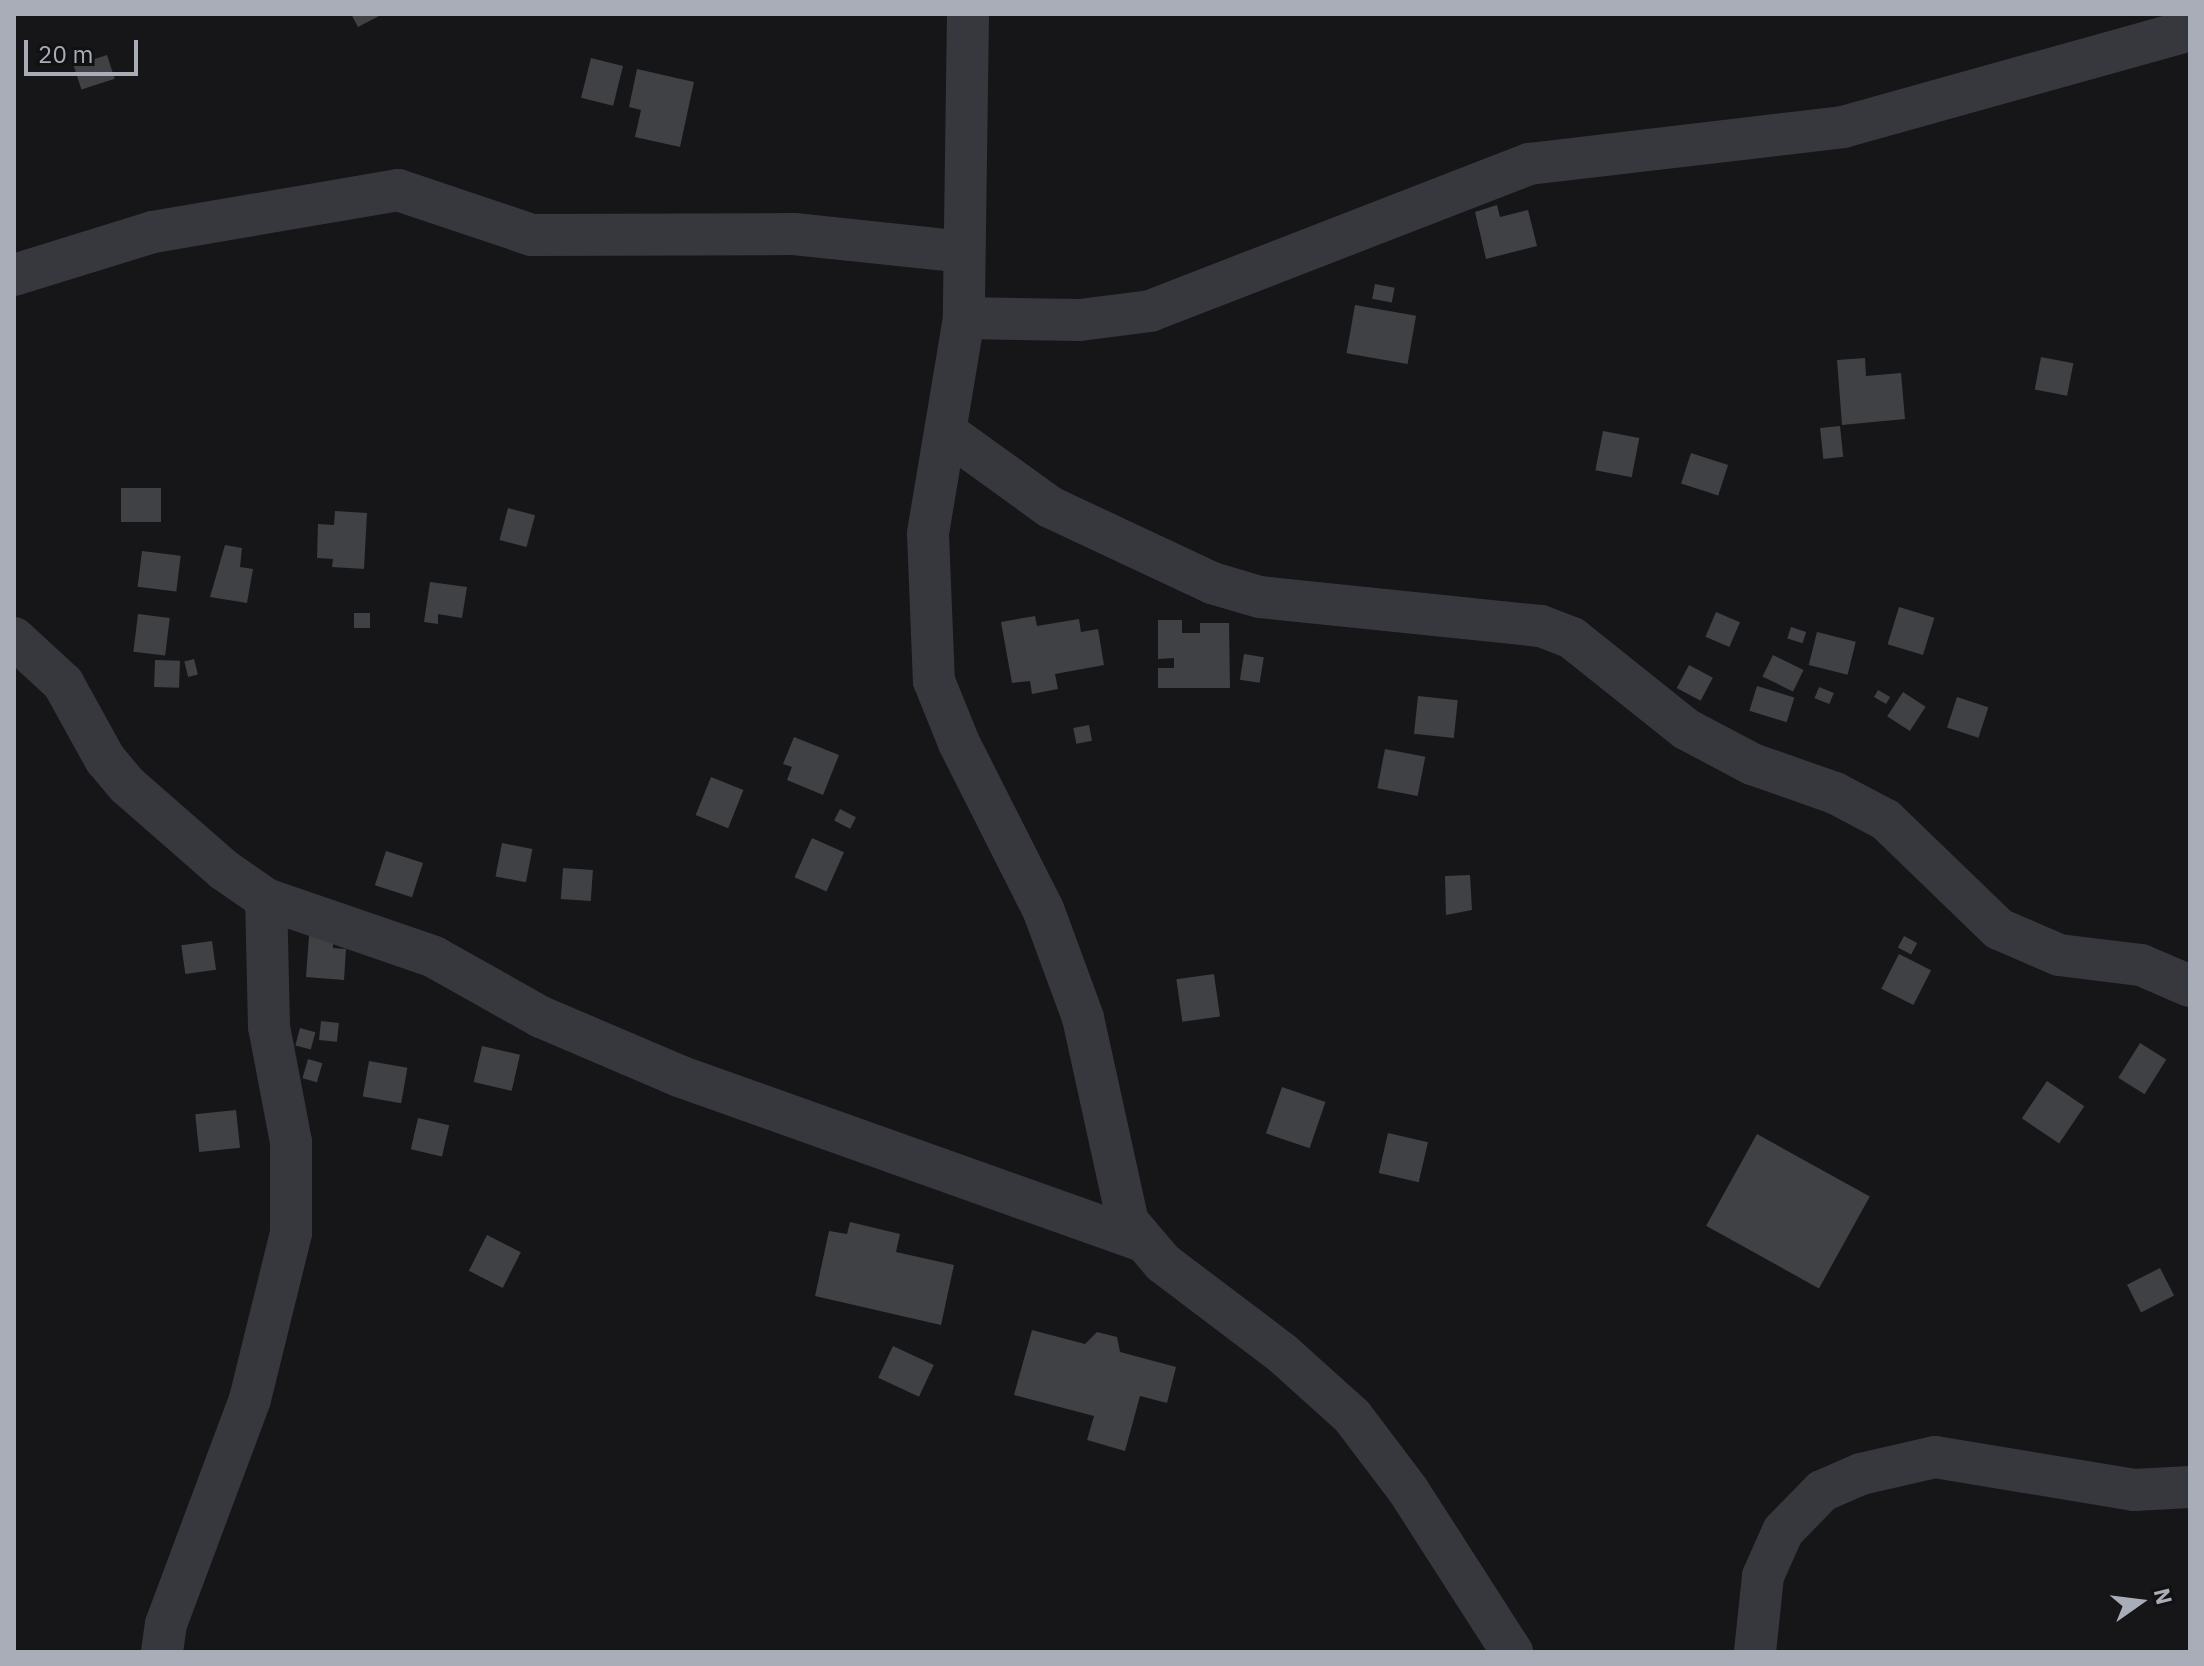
<!DOCTYPE html>
<html>
<head>
<meta charset="utf-8">
<style>
  body { margin:0 }
  #map { position:relative; width:2204px; height:1666px; overflow:hidden; background:#161618; font-family:"IBM Plex Sans",sans-serif }
  div>[style] { position:absolute }
  .building>* { inset:0; background:#404145; transform-origin:0 0 }
  .street>* { height:42px; margin:-21px; padding:0 21px; transform-origin:21px; border-radius:21px; background:#37383d }
  span { translate:-50% -50%; white-space:nowrap; text-align:center; line-height:1.15; -webkit-text-stroke:6px #111113; paint-order:stroke }
  .frame { position:absolute; inset:0; border:16px solid #a8adb8; pointer-events:none }
  .north { position:absolute; left:2100px; top:1562px; width:80px; height:80px; -webkit-text-stroke:6px #111113; paint-order:stroke; rotate:76deg; font-size:22px; font-weight:700; line-height:32px; text-align:center; color:#a8adb8 }
  .north::after { content:''; display:block; margin:auto; width:28px; height:36px; background:#a8adb8; clip-path:polygon(50% 0,100% 100%,50% 72%,0 100%) }
  .scale { position:absolute; left:24px; top:40px; width:114px; height:36px; box-sizing:border-box; border:4px solid #a8adb8; border-top:0; padding-left:10px; font-size:24px; line-height:28px; white-space:nowrap; color:#a8adb8; -webkit-text-stroke:6px #111113; paint-order:stroke }
</style>
</head>
<body>
<div id="map">
  <div class="building">
    <div style="clip-path:polygon(351px 14px,383px 14px,358px 27px)"></div>
    <div style="left:107px;top:55px;width:25px;height:35px;rotate:72deg"></div>
    <div style="left:591px;top:58px;width:33px;height:41px;rotate:14deg"></div>
    <div style="clip-path:polygon(637px 69px,694px 82px,680px 147px,635px 137px,641px 110px,629px 107px)"></div>
    <div style="clip-path:polygon(1497px 205px,1500px 217px,1528px 210px,1537px 246px,1486px 259px,1475px 212px)"></div>
    <div style="left:1375px;top:284px;width:20px;height:15px;rotate:11deg"></div>
    <div style="left:1355px;top:305px;width:62px;height:49px;rotate:10deg"></div>
    <div style="left:2041px;top:357px;width:33px;height:33px;rotate:11deg"></div>
    <div style="clip-path:polygon(1865px 358px,1866px 376px,1901px 373px,1905px 419px,1842px 425px,1837px 360px)"></div>
    <div style="left:1840px;top:426px;width:31px;height:20px;rotate:84deg"></div>
    <div style="left:1603px;top:431px;width:37px;height:40px;rotate:11deg"></div>
    <div style="left:1691px;top:453px;width:39px;height:32px;rotate:18deg"></div>
    <div style="left:121px;top:488px;width:40px;height:34px"></div>
    <div style="left:508px;top:508px;width:28px;height:33px;rotate:15deg"></div>
    <div style="clip-path:polygon(335px 511px,367px 513px,364px 569px,332px 567px,333px 559px,317px 558px,318px 524px,334px 525px)"></div>
    <div style="clip-path:polygon(225px 545px,242px 548px,240px 567px,253px 569px,247px 603px,210px 597px)"></div>
    <div style="left:142px;top:551px;width:39px;height:36px;rotate:7deg"></div>
    <div style="clip-path:polygon(430px 582px,467px 587px,462px 618px,438px 614px,438px 624px,424px 622px)"></div>
    <div style="left:1899px;top:607px;width:37px;height:39px;rotate:17deg"></div>
    <div style="left:1716px;top:612px;width:26px;height:27px;rotate:23deg"></div>
    <div style="left:370px;top:613px;width:15px;height:16px;rotate:90deg"></div>
    <div style="left:138px;top:614px;width:32px;height:38px;rotate:7deg"></div>
    <div style="clip-path:polygon(1035px 616px,1037px 626px,1079px 619px,1081px 632px,1098px 629px,1104px 665px,1055px 674px,1058px 689px,1032px 694px,1030px 681px,1012px 683px,1001px 622px)"></div>
    <div style="clip-path:polygon(1158px 620px,1182px 620px,1182px 633px,1200px 633px,1200px 623px,1229px 623px,1230px 688px,1158px 688px,1158px 668px,1174px 668px,1174px 658px,1158px 659px)"></div>
    <div style="left:1791px;top:627px;width:16px;height:12px;rotate:18deg"></div>
    <div style="left:1817px;top:632px;width:40px;height:34px;rotate:14deg"></div>
    <div style="left:1244px;top:654px;width:20px;height:26px;rotate:9deg"></div>
    <div style="left:1773px;top:655px;width:34px;height:24px;rotate:26deg"></div>
    <div style="left:194px;top:659px;width:16px;height:10px;rotate:76deg"></div>
    <div style="left:155px;top:660px;width:25px;height:27px;rotate:2deg"></div>
    <div style="left:1689px;top:665px;width:27px;height:26px;rotate:28deg"></div>
    <div style="left:1757px;top:686px;width:39px;height:26px;rotate:17deg"></div>
    <div style="left:1819px;top:687px;width:16px;height:12px;rotate:22deg"></div>
    <div style="left:1878px;top:690px;width:14px;height:8px;rotate:30deg"></div>
    <div style="left:1903px;top:692px;width:27px;height:29px;rotate:33deg"></div>
    <div style="left:1418px;top:696px;width:40px;height:38px;rotate:6deg"></div>
    <div style="left:1957px;top:697px;width:33px;height:32px;rotate:18deg"></div>
    <div style="left:1089px;top:725px;width:16px;height:16px;rotate:79deg"></div>
    <div style="clip-path:polygon(794px 737px,839px 755px,823px 795px,787px 780px,792px 767px,783px 764px)"></div>
    <div style="left:1385px;top:749px;width:41px;height:40px;rotate:11deg"></div>
    <div style="left:711px;top:777px;width:35px;height:41px;rotate:22deg"></div>
    <div style="left:840px;top:809px;width:18px;height:13px;rotate:27deg"></div>
    <div style="left:812px;top:838px;width:35px;height:43px;rotate:24deg"></div>
    <div style="left:502px;top:843px;width:31px;height:34px;rotate:11deg"></div>
    <div style="left:386px;top:851px;width:39px;height:36px;rotate:18deg"></div>
    <div style="left:563px;top:868px;width:30px;height:31px;rotate:4deg"></div>
    <div style="clip-path:polygon(1470px 875px,1472px 910px,1446px 915px,1445px 876px)"></div>
    <div style="clip-path:polygon(309px 936px,333px 937px,333px 948px,346px 949px,344px 980px,306px 977px)"></div>
    <div style="left:1904px;top:936px;width:15px;height:13px;rotate:28deg"></div>
    <div style="left:212px;top:941px;width:29px;height:31px;rotate:82deg"></div>
    <div style="left:1899px;top:954px;width:36px;height:39px;rotate:27deg"></div>
    <div style="left:1214px;top:974px;width:43px;height:38px;rotate:82deg"></div>
    <div style="left:321px;top:1021px;width:18px;height:19px;rotate:6deg"></div>
    <div style="left:300px;top:1028px;width:16px;height:18px;rotate:15deg"></div>
    <div style="left:2140px;top:1043px;width:31px;height:41px;rotate:32deg"></div>
    <div style="left:482px;top:1046px;width:39px;height:37px;rotate:13deg"></div>
    <div style="left:308px;top:1059px;width:15px;height:20px;rotate:16deg"></div>
    <div style="left:369px;top:1061px;width:39px;height:36px;rotate:10deg"></div>
    <div style="left:2047px;top:1081px;width:45px;height:45px;rotate:34deg"></div>
    <div style="left:1282px;top:1087px;width:46px;height:49px;rotate:19deg"></div>
    <div style="left:236px;top:1110px;width:38px;height:41px;rotate:84deg"></div>
    <div style="left:418px;top:1118px;width:32px;height:32px;rotate:13deg"></div>
    <div style="left:1388px;top:1133px;width:41px;height:41px;rotate:13deg"></div>
    <div style="left:1757px;top:1134px;width:129px;height:105px;rotate:29deg"></div>
    <div style="clip-path:polygon(850px 1222px,900px 1234px,896px 1252px,954px 1265px,941px 1325px,815px 1296px,829px 1231px,847px 1234px)"></div>
    <div style="left:487px;top:1235px;width:38px;height:40px;rotate:27deg"></div>
    <div style="left:2160px;top:1268px;width:31px;height:37px;rotate:63deg"></div>
    <div style="clip-path:polygon(1032px 1330px,1085px 1344px,1097px 1332px,1117px 1337px,1120px 1352px,1176px 1367px,1167px 1403px,1140px 1396px,1125px 1451px,1087px 1440px,1094px 1416px,1014px 1395px)"></div>
    <div style="left:893px;top:1346px;width:45px;height:35px;rotate:25deg"></div>
  </div>
  <div class="street">
    <div style="left:968px;top:14px;width:304px;rotate:90.8deg"></div>
    <div style="left:964px;top:318px;width:219px;rotate:99.5deg"></div>
    <div style="left:928px;top:534px;width:147px;rotate:87.7deg"></div>
    <div style="left:934px;top:681px;width:67px;rotate:68deg"></div>
    <div style="left:959px;top:743px;width:186px;rotate:63.2deg"></div>
    <div style="left:1043px;top:909px;width:116px;rotate:69.8deg"></div>
    <div style="left:1083px;top:1018px;width:209px;rotate:77.6deg"></div>
    <div style="left:1128px;top:1222px;width:54px;rotate:49.5deg"></div>
    <div style="left:1163px;top:1263px;width:149px;rotate:37.1deg"></div>
    <div style="left:1282px;top:1353px;width:94px;rotate:42deg"></div>
    <div style="left:1352px;top:1416px;width:93px;rotate:52.9deg"></div>
    <div style="left:1408px;top:1490px;width:193px;rotate:57.3deg"></div>
    <div style="left:14px;top:275px;width:145px;rotate:-17.2deg"></div>
    <div style="left:153px;top:232px;width:249px;rotate:-9.7deg"></div>
    <div style="left:398px;top:190px;width:141px;rotate:18.6deg"></div>
    <div style="left:532px;top:235px;width:262px;rotate:-0.2deg"></div>
    <div style="left:794px;top:234px;width:171px;rotate:6deg"></div>
    <div style="left:964px;top:318px;width:116px;rotate:1deg"></div>
    <div style="left:1080px;top:320px;width:71px;rotate:-7.3deg"></div>
    <div style="left:1150px;top:311px;width:407px;rotate:-21.2deg"></div>
    <div style="left:1529px;top:164px;width:316px;rotate:-6.7deg"></div>
    <div style="left:1843px;top:127px;width:360px;rotate:-15.6deg"></div>
    <div style="left:946px;top:432px;width:128px;rotate:35.8deg"></div>
    <div style="left:1050px;top:507px;width:179px;rotate:25.1deg"></div>
    <div style="left:1212px;top:583px;width:50px;rotate:16.3deg"></div>
    <div style="left:1260px;top:597px;width:282px;rotate:5.9deg"></div>
    <div style="left:1541px;top:626px;width:33px;rotate:21deg"></div>
    <div style="left:1572px;top:638px;width:146px;rotate:38.6deg"></div>
    <div style="left:1686px;top:729px;width:75px;rotate:27.9deg"></div>
    <div style="left:1752px;top:764px;width:88px;rotate:19.3deg"></div>
    <div style="left:1835px;top:793px;width:58px;rotate:27.9deg"></div>
    <div style="left:1886px;top:820px;width:157px;rotate:44deg"></div>
    <div style="left:1999px;top:929px;width:65px;rotate:23.4deg"></div>
    <div style="left:2059px;top:955px;width:83px;rotate:7deg"></div>
    <div style="left:2141px;top:965px;width:53px;rotate:23.2deg"></div>
    <div style="left:14px;top:638px;width:67px;rotate:42.6deg"></div>
    <div style="left:63px;top:683px;width:87px;rotate:61.1deg"></div>
    <div style="left:105px;top:759px;width:35px;rotate:50deg"></div>
    <div style="left:128px;top:786px;width:128px;rotate:41.2deg"></div>
    <div style="left:224px;top:870px;width:51px;rotate:34.6deg"></div>
    <div style="left:266px;top:899px;width:178px;rotate:19deg"></div>
    <div style="left:434px;top:957px;width:123px;rotate:29.3deg"></div>
    <div style="left:541px;top:1017px;width:150px;rotate:23.1deg"></div>
    <div style="left:679px;top:1076px;width:492px;rotate:19.6deg"></div>
    <div style="left:162px;top:1652px;width:28px;rotate:-82deg"></div>
    <div style="left:166px;top:1624px;width:240px;rotate:-69.5deg"></div>
    <div style="left:250px;top:1399px;width:171px;rotate:-76.1deg"></div>
    <div style="left:291px;top:1233px;width:91px;rotate:-90deg"></div>
    <div style="left:291px;top:1142px;width:117px;rotate:-100.8deg"></div>
    <div style="left:269px;top:1027px;width:128px;rotate:-91.3deg"></div>
    <div style="left:1755px;top:1652px;width:76px;rotate:-84deg"></div>
    <div style="left:1763px;top:1576px;width:49px;rotate:-66deg"></div>
    <div style="left:1783px;top:1531px;width:56px;rotate:-45.7deg"></div>
    <div style="left:1822px;top:1491px;width:43px;rotate:-23.6deg"></div>
    <div style="left:1861px;top:1474px;width:76px;rotate:-12.9deg"></div>
    <div style="left:1935px;top:1457px;width:202px;rotate:9.4deg"></div>
    <div style="left:2134px;top:1490px;width:56px;rotate:-3.1deg"></div>
  </div>
  <div class="frame"></div>
  <div class="north">N</div>
  <div class="scale">20 m</div>
</div>
</body>
</html>
